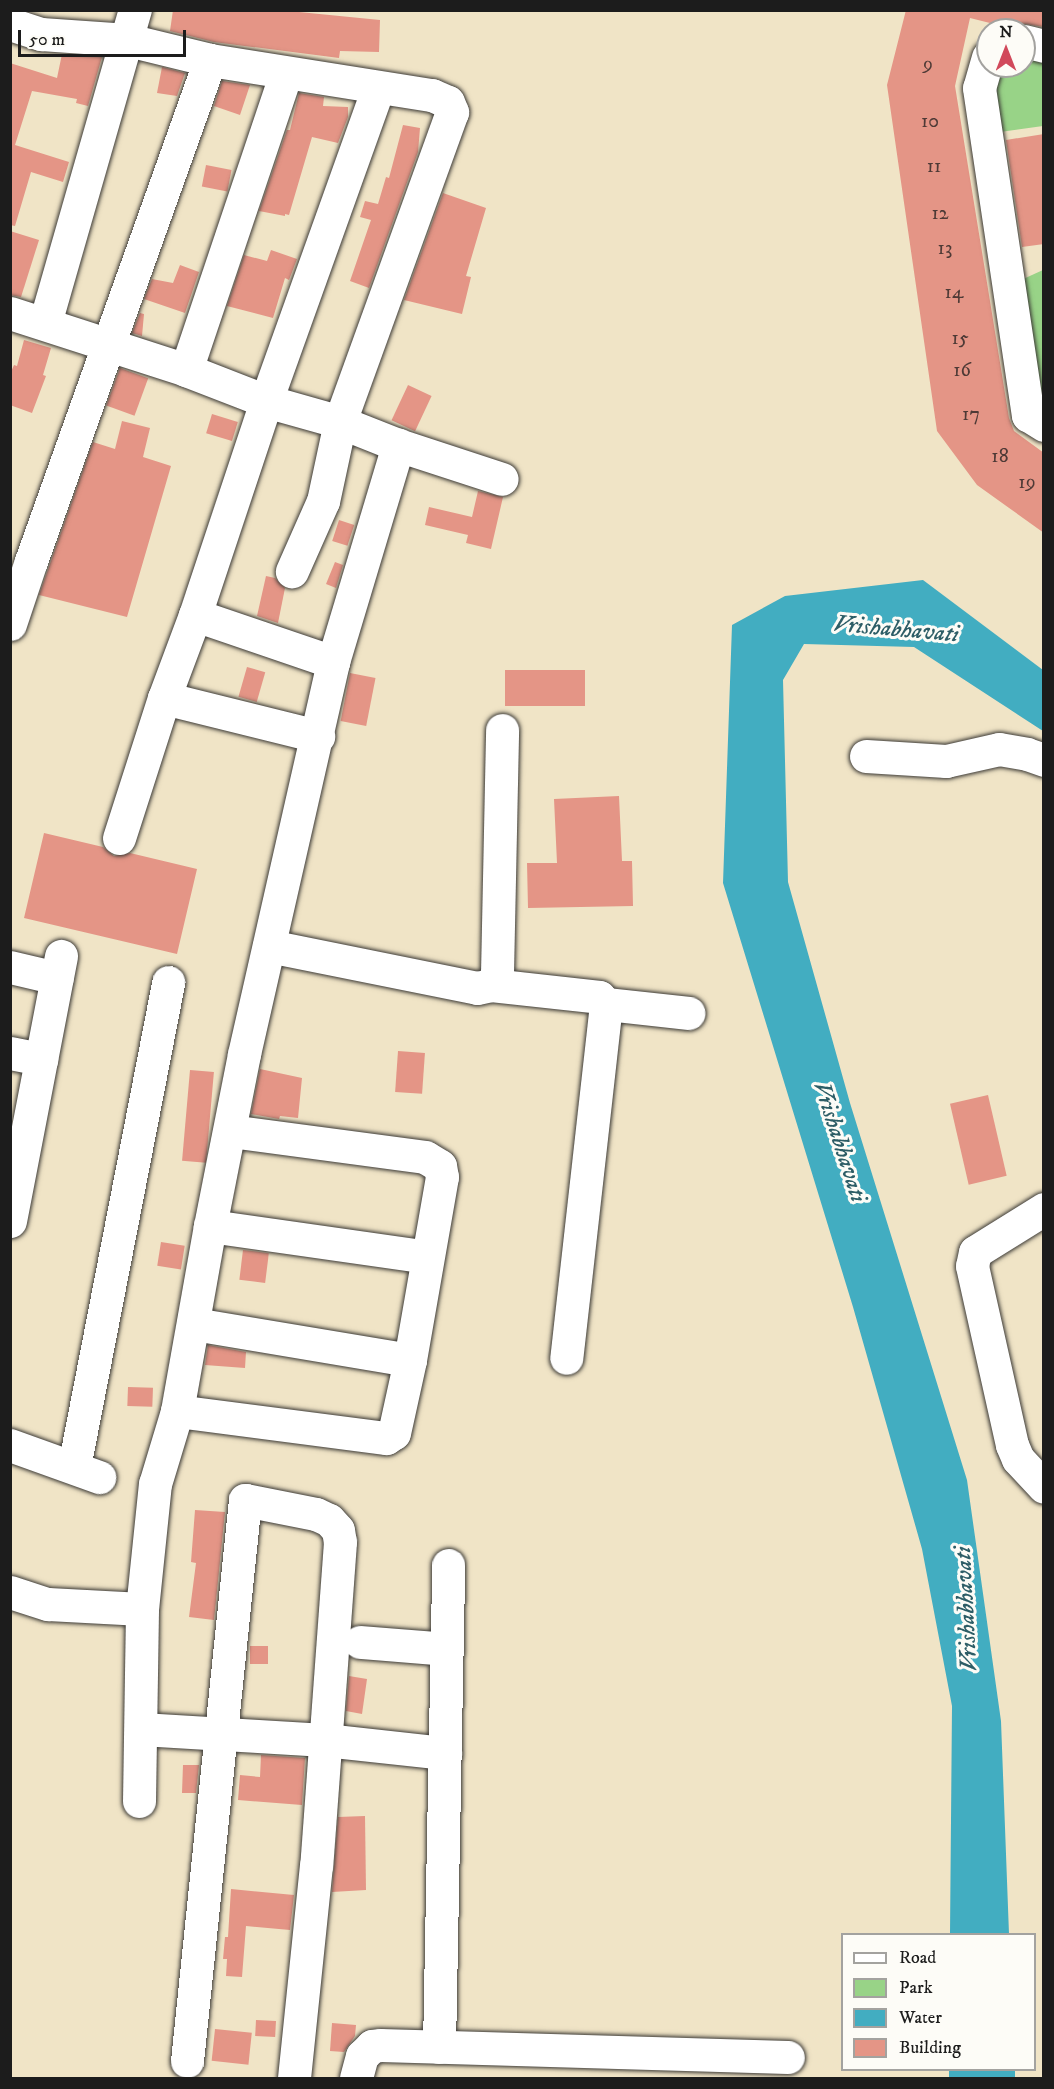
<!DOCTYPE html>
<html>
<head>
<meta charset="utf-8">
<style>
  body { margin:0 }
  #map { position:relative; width:1054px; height:2089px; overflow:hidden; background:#f0e4c6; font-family:"IM FELL DW Pica",serif }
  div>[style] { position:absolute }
  .green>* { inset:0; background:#98d387 }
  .water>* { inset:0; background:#42adc1; transform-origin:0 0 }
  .building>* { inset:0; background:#e49586; transform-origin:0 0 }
  .roads { filter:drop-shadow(0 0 2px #3c3a36) drop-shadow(0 0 2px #3c3a36) }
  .minor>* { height:33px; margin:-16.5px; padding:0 16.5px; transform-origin:16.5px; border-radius:16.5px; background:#fff }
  span { translate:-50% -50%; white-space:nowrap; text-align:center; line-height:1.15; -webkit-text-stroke:6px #fdfcf7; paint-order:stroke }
  .number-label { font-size:20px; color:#4e3a36 }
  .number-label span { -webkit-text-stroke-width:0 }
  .water-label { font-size:24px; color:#2d5d66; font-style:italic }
  .frame { position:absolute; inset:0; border:12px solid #1c1c1c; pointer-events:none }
  .legend { position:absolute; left:841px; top:1933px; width:195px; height:138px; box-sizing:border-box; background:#fdfcf7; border:2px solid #a3a29f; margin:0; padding:8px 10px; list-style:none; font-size:18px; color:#1c1c1c }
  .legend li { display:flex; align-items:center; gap:12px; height:30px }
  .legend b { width:30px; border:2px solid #a3a29f }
  .north { position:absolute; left:976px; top:18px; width:60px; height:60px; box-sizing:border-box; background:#fdfcf7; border:2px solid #a3a29f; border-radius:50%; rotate:0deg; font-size:16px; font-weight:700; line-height:24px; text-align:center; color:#1c1c1c }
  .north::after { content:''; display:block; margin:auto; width:21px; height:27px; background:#d1495b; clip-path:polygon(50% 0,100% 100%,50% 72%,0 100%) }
  .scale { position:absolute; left:18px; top:30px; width:168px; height:27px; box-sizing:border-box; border:3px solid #1c1c1c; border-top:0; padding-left:8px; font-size:18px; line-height:21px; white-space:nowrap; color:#1c1c1c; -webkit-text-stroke:4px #fdfcf7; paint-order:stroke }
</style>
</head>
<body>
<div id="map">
  <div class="green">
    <div style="clip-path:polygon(1024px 50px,1043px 55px,1043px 126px,1000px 132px,993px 77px,998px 66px,1024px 66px)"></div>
    <div style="clip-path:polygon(1043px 270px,1044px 408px,1021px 280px)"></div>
  </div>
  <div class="water">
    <div style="clip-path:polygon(923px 580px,1043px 670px,1043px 731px,914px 647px,804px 644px,783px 680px,788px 882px,850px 1103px,967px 1480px,1001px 1721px,1009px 1934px,950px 1934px,952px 1706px,922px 1549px,853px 1307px,723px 883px,732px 625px,785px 596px)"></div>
    <div style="left:949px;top:2070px;width:66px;height:8px"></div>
  </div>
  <div class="building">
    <div style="clip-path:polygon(173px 10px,279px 10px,380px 20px,379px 52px,340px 51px,339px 58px,214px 42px,170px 31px)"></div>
    <div style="clip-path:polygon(906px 10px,1044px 10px,1044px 27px,1019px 23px,1010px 28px,970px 18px,955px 86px,1009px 418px,1014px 431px,1044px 453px,1044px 533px,977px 485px,937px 431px,887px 85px)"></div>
    <div style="clip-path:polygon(62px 54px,102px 57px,88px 106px,76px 103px,77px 99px,32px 91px,15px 145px,69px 162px,63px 182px,31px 172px,15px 226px,10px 225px,10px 63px,57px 78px)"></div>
    <div style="clip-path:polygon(162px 67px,185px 73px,177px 96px,157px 93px)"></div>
    <div style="clip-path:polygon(222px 81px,250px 85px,240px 115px,214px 106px)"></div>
    <div style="clip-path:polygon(299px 93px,324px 97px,323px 106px,348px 107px,348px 117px,338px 143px,312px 137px,289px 215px,285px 214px,285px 216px,259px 211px,287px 130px,290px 130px)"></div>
    <div style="clip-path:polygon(403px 125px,420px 128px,418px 152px,369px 288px,350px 281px,371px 220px,360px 217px,365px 201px,378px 204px,386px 177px,389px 178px)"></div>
    <div style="clip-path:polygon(1044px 134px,1044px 244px,1022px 247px,1006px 140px)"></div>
    <div style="left:206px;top:165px;width:26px;height:22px;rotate:11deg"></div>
    <div style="clip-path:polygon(443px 193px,486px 208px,466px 276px,471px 277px,462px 314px,404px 300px)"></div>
    <div style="clip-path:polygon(10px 231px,39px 240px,21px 297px,10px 295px)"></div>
    <div style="clip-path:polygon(271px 250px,297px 259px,289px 280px,285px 278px,273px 318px,227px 306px,244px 255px,267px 261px)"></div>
    <div style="clip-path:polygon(180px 265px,199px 272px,185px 313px,144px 299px,152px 279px,173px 283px)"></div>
    <div style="clip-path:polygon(140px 313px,144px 314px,142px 336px,132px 333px)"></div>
    <div style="clip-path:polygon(24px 340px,51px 348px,43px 375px,46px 376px,32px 413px,10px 405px,10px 374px,14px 365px,17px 366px)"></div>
    <div style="left:120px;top:368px;width:30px;height:40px;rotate:20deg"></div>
    <div style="left:408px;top:385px;width:26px;height:39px;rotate:25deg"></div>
    <div style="left:212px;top:414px;width:27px;height:20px;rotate:17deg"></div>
    <div style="clip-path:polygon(122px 421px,150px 428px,143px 457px,171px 466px,127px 617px,39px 595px,93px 442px,115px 449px)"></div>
    <div style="clip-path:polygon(478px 491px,503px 497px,491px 549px,466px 543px,468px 535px,425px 525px,429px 507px,472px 517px)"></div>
    <div style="left:339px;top:520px;width:16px;height:22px;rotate:18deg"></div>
    <div style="clip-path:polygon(335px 562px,343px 565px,336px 588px,326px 584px)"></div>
    <div style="clip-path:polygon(266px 576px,275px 578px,285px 588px,278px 623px,257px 616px)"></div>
    <div style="left:247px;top:667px;width:19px;height:31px;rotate:16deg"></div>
    <div style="left:505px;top:670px;width:80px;height:36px"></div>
    <div style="left:350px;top:673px;width:26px;height:49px;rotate:11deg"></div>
    <div style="clip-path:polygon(619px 796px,622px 861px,632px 861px,633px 906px,528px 908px,527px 863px,557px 863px,554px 799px)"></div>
    <div style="clip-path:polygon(44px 833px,103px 847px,114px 856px,130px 853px,197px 869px,177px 954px,24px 918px)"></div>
    <div style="left:398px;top:1051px;width:27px;height:41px;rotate:4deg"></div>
    <div style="clip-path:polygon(260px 1069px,302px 1078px,298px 1118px,280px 1116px,279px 1119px,251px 1114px)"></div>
    <div style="left:190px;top:1070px;width:24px;height:91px;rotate:5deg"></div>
    <div style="left:988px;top:1095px;width:83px;height:39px;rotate:77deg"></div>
    <div style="left:161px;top:1242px;width:24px;height:24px;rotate:9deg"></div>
    <div style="left:243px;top:1250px;width:26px;height:30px;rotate:7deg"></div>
    <div style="clip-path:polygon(208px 1345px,246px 1352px,245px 1368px,205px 1365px)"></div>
    <div style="left:128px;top:1387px;width:25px;height:19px;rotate:2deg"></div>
    <div style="clip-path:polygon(195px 1510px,225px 1512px,214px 1620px,189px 1617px,196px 1563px,191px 1562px)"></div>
    <div style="left:250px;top:1646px;width:18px;height:18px"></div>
    <div style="clip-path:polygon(349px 1676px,367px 1679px,362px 1714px,346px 1711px)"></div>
    <div style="clip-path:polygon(261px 1755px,305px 1758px,302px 1805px,238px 1800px,240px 1775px,260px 1777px)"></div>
    <div style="clip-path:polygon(183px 1765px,199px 1765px,196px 1793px,182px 1793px)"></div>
    <div style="clip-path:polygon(365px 1816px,366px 1890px,332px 1892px,338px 1817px)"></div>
    <div style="clip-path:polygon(231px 1889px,294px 1895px,290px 1930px,246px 1926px,242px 1977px,226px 1976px,227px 1959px,223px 1959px,225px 1937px,228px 1937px)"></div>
    <div style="left:256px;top:2020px;width:20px;height:16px;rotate:3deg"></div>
    <div style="clip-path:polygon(332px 2023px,356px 2025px,355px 2036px,344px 2052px,330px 2051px)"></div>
    <div style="left:215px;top:2029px;width:37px;height:32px;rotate:6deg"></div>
  </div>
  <div class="roads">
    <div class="minor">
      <div style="left:10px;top:24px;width:33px;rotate:18deg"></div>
      <div style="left:41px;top:34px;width:87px;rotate:3.9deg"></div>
      <div style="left:128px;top:40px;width:84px;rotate:13.7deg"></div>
      <div style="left:210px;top:60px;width:225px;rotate:9deg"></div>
      <div style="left:432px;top:95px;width:17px;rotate:24deg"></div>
      <div style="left:448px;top:102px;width:11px;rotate:68deg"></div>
      <div style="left:452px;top:112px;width:330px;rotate:109.9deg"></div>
      <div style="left:340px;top:422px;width:81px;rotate:102.1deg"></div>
      <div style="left:323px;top:501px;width:77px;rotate:113.9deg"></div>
      <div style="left:1024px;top:41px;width:21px;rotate:14deg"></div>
      <div style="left:988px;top:57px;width:32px;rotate:106deg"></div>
      <div style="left:979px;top:88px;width:331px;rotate:81.5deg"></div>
      <div style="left:1028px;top:415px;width:19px;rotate:32deg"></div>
      <div style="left:10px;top:313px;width:185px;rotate:17.9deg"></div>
      <div style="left:186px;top:370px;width:86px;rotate:21.2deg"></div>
      <div style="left:266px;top:401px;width:77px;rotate:15.8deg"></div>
      <div style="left:340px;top:422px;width:62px;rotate:21.6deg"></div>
      <div style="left:398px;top:445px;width:109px;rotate:18.1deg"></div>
      <div style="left:45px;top:323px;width:326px;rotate:-74deg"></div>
      <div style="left:186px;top:370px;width:313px;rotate:-71.4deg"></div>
      <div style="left:195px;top:615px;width:146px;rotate:18.8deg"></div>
      <div style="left:10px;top:624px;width:66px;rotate:-71.6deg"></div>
      <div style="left:31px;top:561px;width:532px;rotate:-70.34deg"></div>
      <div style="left:164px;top:698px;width:159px;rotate:13.9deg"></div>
      <div style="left:866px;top:756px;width:80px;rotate:3.6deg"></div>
      <div style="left:946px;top:761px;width:54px;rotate:-12.8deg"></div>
      <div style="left:999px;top:749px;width:28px;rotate:10deg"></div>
      <div style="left:1027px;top:754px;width:18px;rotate:19deg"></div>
      <div style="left:119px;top:838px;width:147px;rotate:-72.2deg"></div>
      <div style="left:164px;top:698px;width:89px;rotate:-69.5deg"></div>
      <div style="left:195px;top:615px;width:225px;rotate:-71.6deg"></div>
      <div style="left:266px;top:401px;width:332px;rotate:-70.3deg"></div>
      <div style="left:269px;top:946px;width:212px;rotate:11.4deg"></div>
      <div style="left:477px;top:988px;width:14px;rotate:-12deg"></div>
      <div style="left:491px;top:985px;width:13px;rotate:-61deg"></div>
      <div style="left:497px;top:974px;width:244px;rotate:-88.8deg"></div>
      <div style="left:10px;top:967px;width:48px;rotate:13.2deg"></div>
      <div style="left:491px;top:985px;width:109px;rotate:6.3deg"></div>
      <div style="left:599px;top:997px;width:10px;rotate:45deg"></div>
      <div style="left:606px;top:1004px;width:356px;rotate:96.4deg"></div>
      <div style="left:606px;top:1004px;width:83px;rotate:6.2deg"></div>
      <div style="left:10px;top:1053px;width:32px;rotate:11deg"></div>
      <div style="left:1044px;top:1209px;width:81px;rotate:148.1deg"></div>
      <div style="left:975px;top:1252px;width:14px;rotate:102deg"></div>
      <div style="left:972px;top:1266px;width:183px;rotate:77.4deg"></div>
      <div style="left:1012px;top:1445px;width:15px;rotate:67deg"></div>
      <div style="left:1018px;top:1459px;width:38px;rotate:47deg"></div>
      <div style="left:10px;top:1221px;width:270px;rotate:-79.1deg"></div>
      <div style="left:210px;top:1226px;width:219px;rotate:8.1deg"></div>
      <div style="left:194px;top:1324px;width:219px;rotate:9.5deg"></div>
      <div style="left:177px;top:1411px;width:211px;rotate:7.4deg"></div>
      <div style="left:386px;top:1438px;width:9px;rotate:-32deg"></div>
      <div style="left:394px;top:1433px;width:75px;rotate:-77.6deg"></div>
      <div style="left:410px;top:1360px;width:186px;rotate:-80.1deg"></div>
      <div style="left:442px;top:1177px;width:11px;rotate:-100deg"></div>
      <div style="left:440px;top:1166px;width:17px;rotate:-149deg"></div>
      <div style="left:425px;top:1157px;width:197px;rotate:-172.4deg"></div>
      <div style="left:10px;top:1445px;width:95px;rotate:19.8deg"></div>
      <div style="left:74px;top:1467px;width:494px;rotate:-79deg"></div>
      <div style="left:10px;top:1592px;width:40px;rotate:18deg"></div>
      <div style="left:48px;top:1604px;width:94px;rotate:3deg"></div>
      <div style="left:142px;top:1609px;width:126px;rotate:-84.1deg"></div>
      <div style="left:155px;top:1484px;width:76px;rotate:-73.2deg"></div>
      <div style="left:177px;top:1411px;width:188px;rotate:-79.9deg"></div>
      <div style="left:210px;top:1226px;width:175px;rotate:-78.8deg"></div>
      <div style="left:244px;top:1054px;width:402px;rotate:-77.2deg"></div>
      <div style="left:333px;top:662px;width:227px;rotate:-73.3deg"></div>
      <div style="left:360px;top:1642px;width:87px;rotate:4.6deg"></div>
      <div style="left:141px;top:1729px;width:184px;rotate:3.4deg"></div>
      <div style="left:325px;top:1740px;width:121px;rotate:6.2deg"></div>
      <div style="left:139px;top:1801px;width:192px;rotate:-89.1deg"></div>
      <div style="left:439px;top:2047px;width:482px;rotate:-88.9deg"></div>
      <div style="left:187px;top:2061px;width:564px;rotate:-84.1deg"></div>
      <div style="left:245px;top:1500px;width:72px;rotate:11.2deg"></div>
      <div style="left:316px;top:1514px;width:14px;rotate:25deg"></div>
      <div style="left:329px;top:1520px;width:13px;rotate:48deg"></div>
      <div style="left:338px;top:1530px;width:12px;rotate:81deg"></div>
      <div style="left:340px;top:1542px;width:324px;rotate:94.2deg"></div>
      <div style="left:316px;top:1865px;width:214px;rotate:95.9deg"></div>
      <div style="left:356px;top:2078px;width:23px;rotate:-75deg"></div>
      <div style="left:362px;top:2056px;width:14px;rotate:-45deg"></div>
      <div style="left:372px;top:2046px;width:8px;rotate:-7deg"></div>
      <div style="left:380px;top:2045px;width:408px;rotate:1.7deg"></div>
    </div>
  </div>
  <div class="number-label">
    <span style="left:928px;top:64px">9</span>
    <span style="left:930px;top:121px">10</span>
    <span style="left:934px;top:166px">11</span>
    <span style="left:940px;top:213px">12</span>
    <span style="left:945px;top:248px">13</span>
    <span style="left:954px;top:292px">14</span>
    <span style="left:960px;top:338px">15</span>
    <span style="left:962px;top:370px">16</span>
    <span style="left:971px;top:414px">17</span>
    <span style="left:1000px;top:456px">18</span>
    <span style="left:1027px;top:482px">19</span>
  </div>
  <div class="water-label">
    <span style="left:896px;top:630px;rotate:5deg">Vrishabhavati</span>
    <span style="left:839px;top:1142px;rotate:72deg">Vrishabhavati</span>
    <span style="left:967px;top:1609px;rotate:-93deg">Vrishabhavati</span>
  </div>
  <div class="frame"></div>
  <ul class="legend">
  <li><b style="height:8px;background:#fff"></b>Road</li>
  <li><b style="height:16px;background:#98d387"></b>Park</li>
  <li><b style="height:16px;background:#42adc1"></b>Water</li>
  <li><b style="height:16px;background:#e49586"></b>Building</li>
  </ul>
  <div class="north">N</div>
  <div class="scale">50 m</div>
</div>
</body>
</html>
